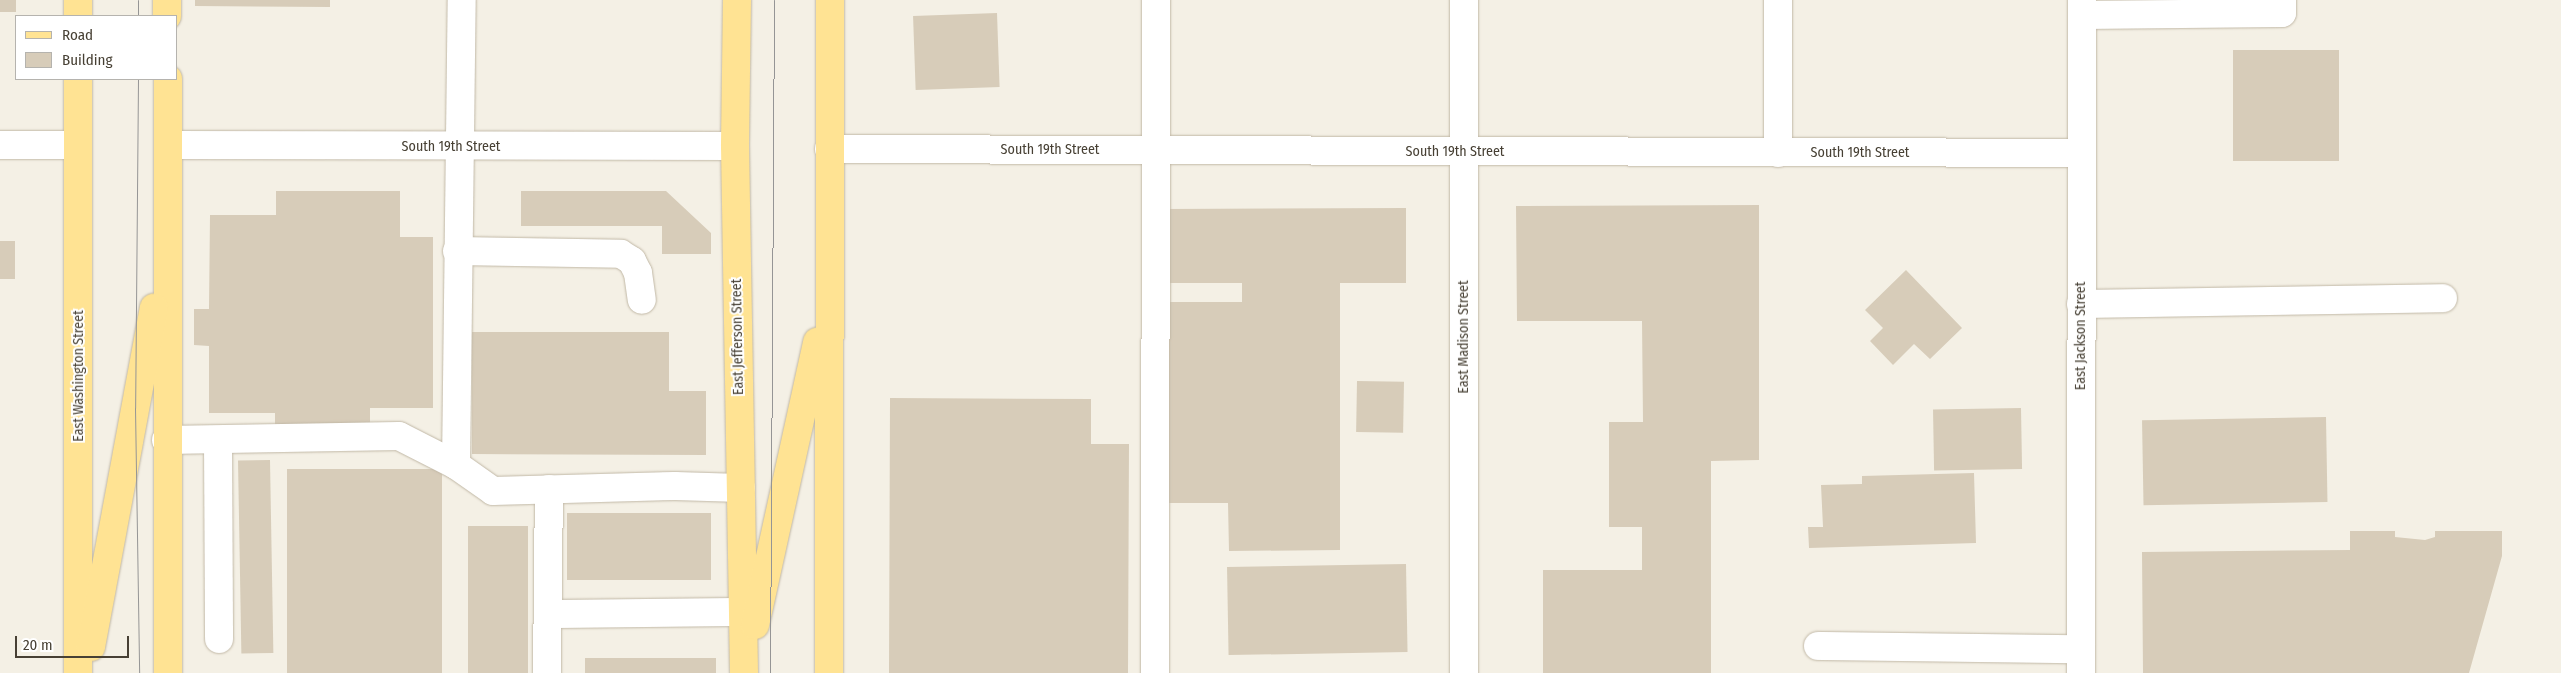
<!DOCTYPE html>
<html>
<head>
<meta charset="utf-8">
<style>
  body { margin:0 }
  #map { position:relative; width:2561px; height:673px; overflow:hidden; background:#f4f0e5; font-family:"Fira Sans Condensed",sans-serif }
  div>[style] { position:absolute }
  .building>* { inset:0; background:#d7ccb9; transform-origin:0 0 }
  .roads { filter:drop-shadow(0 0 1px #c1b8a6) drop-shadow(0 0 1px #c1b8a6) }
  .minor>* { height:28px; margin:-14px; padding:0 14px; transform-origin:14px; border-radius:14px; background:#fff }
  .major>* { height:28px; margin:-14px; padding:0 14px; transform-origin:14px; border-radius:14px; background:#ffe393 }
  .tram>* { height:1px; margin:-0.5px; padding:0 0.5px; transform-origin:0.5px; border-radius:0.5px; background:#959595 }
  span { translate:-50% -50%; white-space:nowrap; text-align:center; line-height:1.15; -webkit-text-stroke:4px #fff; paint-order:stroke }
  .street-label { font-size:14px; color:#474034 }
  .legend { position:absolute; left:15px; top:15px; width:162px; height:65px; box-sizing:border-box; background:#fff; border:1px solid #b5b3ae; margin:0; padding:6px 9px; list-style:none; font-size:15px; color:#474034 }
  .legend li { display:flex; align-items:center; gap:10px; height:25px }
  .legend b { width:25px; border:1px solid #b5b3ae }
  .scale { position:absolute; left:15px; top:636px; width:114px; height:22px; box-sizing:border-box; border:2px solid #474034; border-top:0; padding-left:6px; font-size:15px; line-height:18px; white-space:nowrap; color:#474034; -webkit-text-stroke:4px #fff; paint-order:stroke }
</style>
</head>
<body>
<div id="map">
  <div class="building">
    <div style="left:0;top:0;width:16px;height:12px"></div>
    <div style="clip-path:polygon(195px 0,330px 0,330px 7px,195px 6px)"></div>
    <div style="left:997px;top:13px;width:74px;height:84px;rotate:88deg"></div>
    <div style="left:2233px;top:50px;width:106px;height:111px"></div>
    <div style="clip-path:polygon(276px 191px,400px 191px,400px 237px,433px 237px,433px 408px,370px 408px,370px 425px,275px 424px,275px 413px,209px 413px,209px 346px,194px 345px,194px 309px,209px 309px,210px 215px,276px 215px)"></div>
    <div style="clip-path:polygon(521px 191px,666px 191px,711px 233px,711px 254px,662px 254px,662px 226px,521px 226px)"></div>
    <div style="clip-path:polygon(1759px 205px,1759px 460px,1711px 461px,1711px 673px,1543px 673px,1543px 570px,1642px 570px,1642px 527px,1609px 527px,1609px 422px,1643px 422px,1642px 321px,1517px 321px,1516px 206px)"></div>
    <div style="clip-path:polygon(1406px 208px,1406px 283px,1340px 283px,1340px 550px,1229px 551px,1228px 503px,1168px 503px,1168px 302px,1242px 302px,1242px 283px,1165px 283px,1165px 209px)"></div>
    <div style="left:0;top:241px;width:15px;height:38px"></div>
    <div style="clip-path:polygon(1906px 270px,1962px 328px,1930px 359px,1914px 344px,1893px 365px,1870px 341px,1883px 328px,1865px 310px)"></div>
    <div style="clip-path:polygon(472px 332px,669px 332px,669px 391px,706px 391px,706px 455px,472px 454px)"></div>
    <div style="left:1357px;top:381px;width:47px;height:51px;rotate:1deg"></div>
    <div style="clip-path:polygon(890px 398px,1091px 399px,1091px 444px,1129px 444px,1128px 673px,889px 673px)"></div>
    <div style="left:2021px;top:408px;width:61px;height:88px;rotate:89deg"></div>
    <div style="left:2326px;top:417px;width:85px;height:184px;rotate:89deg"></div>
    <div style="left:270px;top:460px;width:193px;height:32px;rotate:89deg"></div>
    <div style="left:287px;top:469px;width:155px;height:204px"></div>
    <div style="clip-path:polygon(1974px 473px,1976px 543px,1809px 548px,1808px 527px,1823px 527px,1821px 485px,1862px 484px,1862px 476px)"></div>
    <div style="left:567px;top:513px;width:144px;height:67px"></div>
    <div style="left:468px;top:526px;width:60px;height:147px"></div>
    <div style="clip-path:polygon(2350px 531px,2395px 531px,2395px 537px,2425px 540px,2435px 537px,2435px 531px,2502px 531px,2502px 556px,2469px 673px,2143px 673px,2142px 552px,2350px 550px)"></div>
    <div style="left:1406px;top:564px;width:88px;height:179px;rotate:89deg"></div>
    <div style="left:585px;top:658px;width:131px;height:15px"></div>
  </div>
  <div class="roads">
    <div class="minor">
      <div style="left:1778px;top:0;width:153px;rotate:90deg"></div>
      <div style="left:2082px;top:15px;width:200px;rotate:-0.6deg"></div>
      <div style="left:2282px;top:13px;width:13px;rotate:-90deg"></div>
      <div style="left:0;top:145px;width:78px"></div>
      <div style="left:168px;top:145px;width:567px;rotate:0.1deg"></div>
      <div style="left:829px;top:149px;width:1252px;rotate:0.18deg"></div>
      <div style="left:457px;top:251px;width:164px;rotate:1deg"></div>
      <div style="left:621px;top:254px;width:13px;rotate:32deg"></div>
      <div style="left:632px;top:261px;width:13px;rotate:63deg"></div>
      <div style="left:638px;top:273px;width:27px;rotate:82deg"></div>
      <div style="left:2081px;top:304px;width:362px;rotate:-0.9deg"></div>
      <div style="left:166px;top:440px;width:233px;rotate:-1deg"></div>
      <div style="left:399px;top:436px;width:64px;rotate:27deg"></div>
      <div style="left:456px;top:465px;width:45px;rotate:35.1deg"></div>
      <div style="left:493px;top:491px;width:182px;rotate:-1.6deg"></div>
      <div style="left:675px;top:486px;width:66px;rotate:1.7deg"></div>
      <div style="left:218px;top:440px;width:199px;rotate:89.7deg"></div>
      <div style="left:456px;top:465px;width:465px;rotate:-89.3deg"></div>
      <div style="left:549px;top:614px;width:194px;rotate:-0.6deg"></div>
      <div style="left:1818px;top:646px;width:263px;rotate:0.7deg"></div>
      <div style="left:547px;top:673px;width:184px;rotate:-89.4deg"></div>
      <div style="left:1155px;top:673px;width:673px;rotate:-89.91deg"></div>
      <div style="left:1464px;top:673px;width:673px;rotate:-90deg"></div>
      <div style="left:2081px;top:673px;width:673px;rotate:-89.91deg"></div>
    </div>
    <div class="major">
      <div style="left:167px;top:0;width:16px;rotate:90deg"></div>
      <div style="left:737px;top:0;width:146px;rotate:90.8deg"></div>
      <div style="left:735px;top:146px;width:527px;rotate:89.02deg"></div>
      <div style="left:78px;top:16px;width:16px;rotate:-90deg"></div>
      <div style="left:78px;top:79px;width:594px;rotate:90deg"></div>
      <div style="left:168px;top:79px;width:594px;rotate:90deg"></div>
      <div style="left:755px;top:625px;width:290px;rotate:-77.6deg"></div>
      <div style="left:91px;top:647px;width:345px;rotate:-79.5deg"></div>
      <div style="left:829px;top:673px;width:673px;rotate:-89.91deg"></div>
    </div>
  </div>
  <div class="tram">
    <div style="left:138px;top:0;width:16px;rotate:90deg"></div>
    <div style="left:138px;top:79px;width:329px;rotate:90.5deg"></div>
    <div style="left:135px;top:408px;width:265px;rotate:89.1deg"></div>
    <div style="left:770px;top:673px;width:673px;rotate:-89.66deg"></div>
  </div>
  <div class="street-label">
    <span style="left:451px;top:147px">South 19th Street</span>
    <span style="left:1050px;top:150px">South 19th Street</span>
    <span style="left:1455px;top:152px">South 19th Street</span>
    <span style="left:1860px;top:153px">South 19th Street</span>
    <span style="left:2081px;top:336px;rotate:-90deg">East Jackson Street</span>
    <span style="left:738px;top:337px;rotate:-91deg">East Jefferson Street</span>
    <span style="left:1464px;top:337px;rotate:-90deg">East Madison Street</span>
    <span style="left:79px;top:376px;rotate:-90deg">East Washington Street</span>
  </div>
  <ul class="legend">
  <li><b style="height:6px;background:#ffe393"></b>Road</li>
  <li><b style="height:14px;background:#d7ccb9"></b>Building</li>
  </ul>
  <div class="scale">20 m</div>
</div>
</body>
</html>
